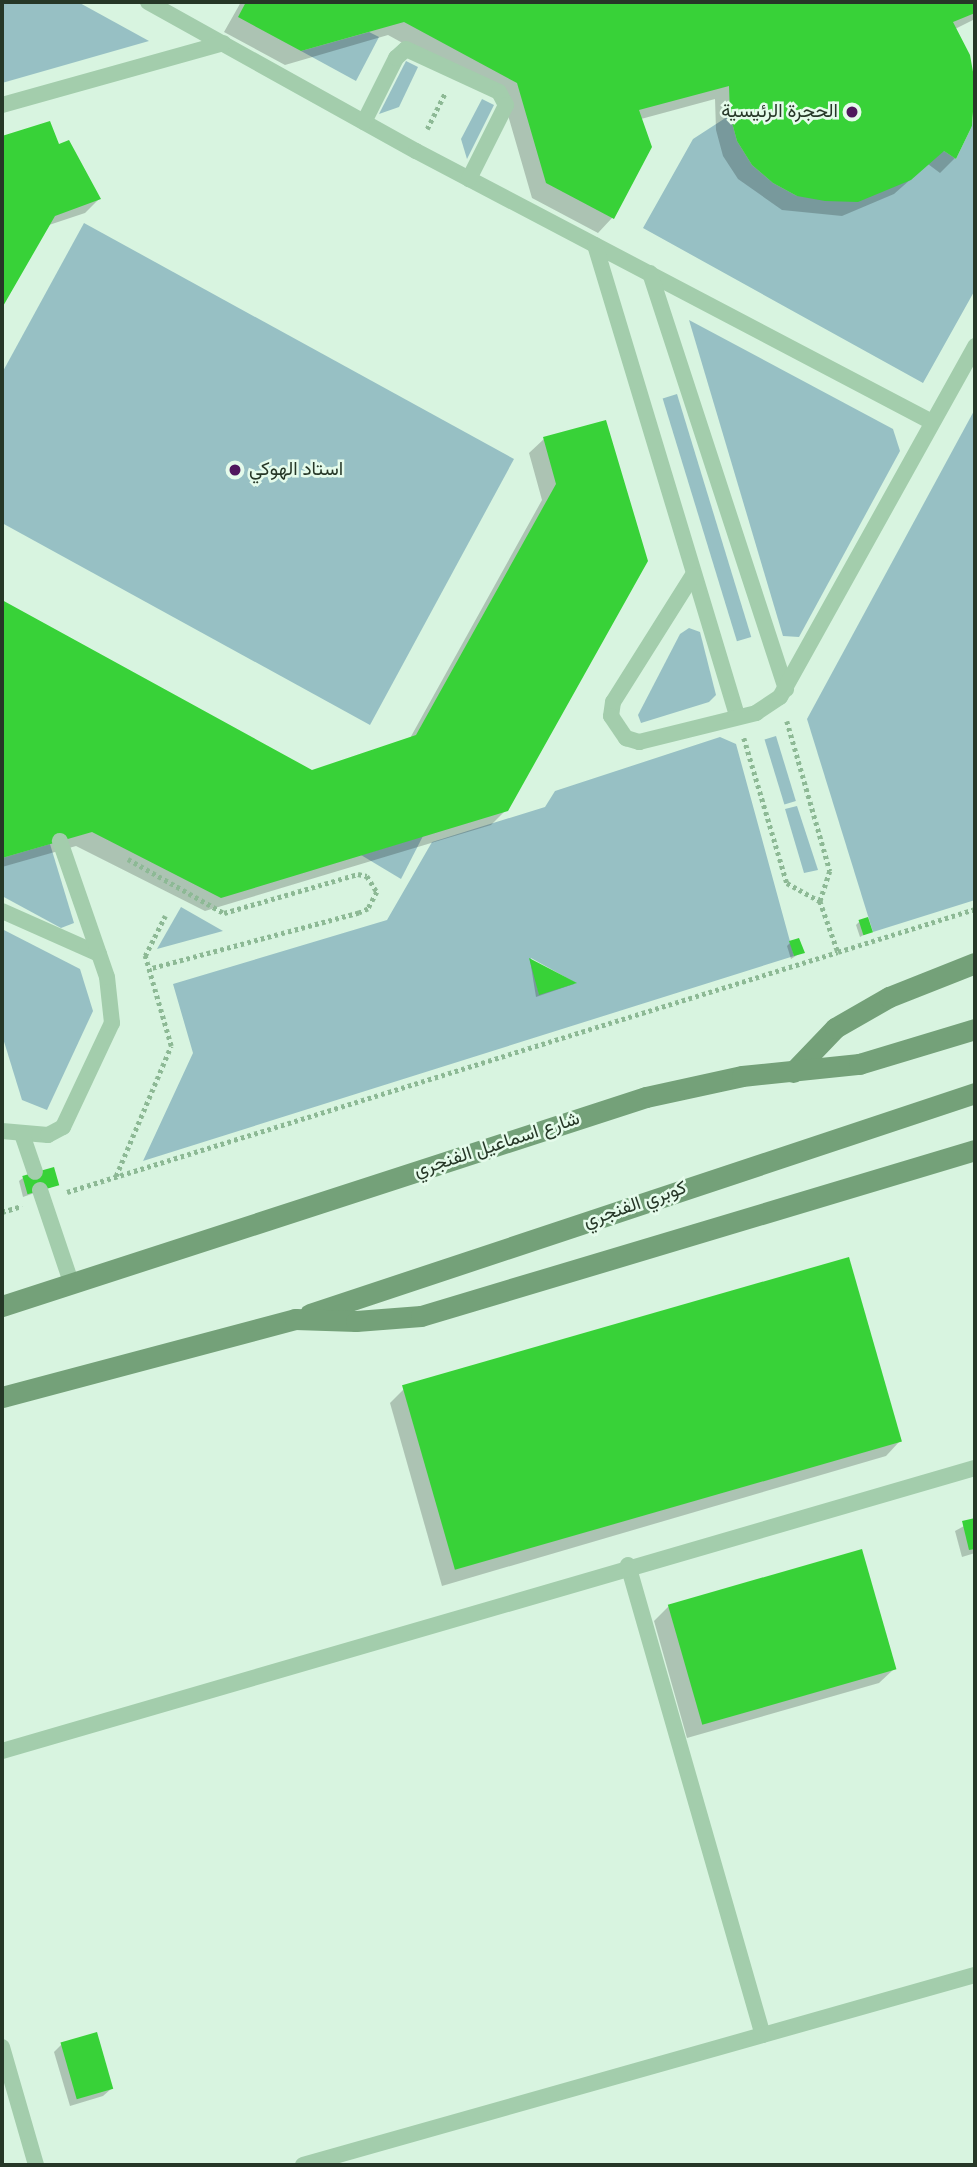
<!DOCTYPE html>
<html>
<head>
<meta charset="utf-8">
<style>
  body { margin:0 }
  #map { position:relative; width:977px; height:2167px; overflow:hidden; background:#d8f4e0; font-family:"Varela Round",Vazirmatn,sans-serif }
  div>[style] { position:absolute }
  .green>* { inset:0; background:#97c0c4; transform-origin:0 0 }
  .shadow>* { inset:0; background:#0003 }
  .building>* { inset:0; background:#38d238; transform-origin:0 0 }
  .path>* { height:4.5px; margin-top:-2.25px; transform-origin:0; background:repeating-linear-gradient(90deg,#8db995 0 3.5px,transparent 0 7px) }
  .lane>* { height:16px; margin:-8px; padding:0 8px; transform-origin:8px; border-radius:8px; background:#a3cdac }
  .secondary>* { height:21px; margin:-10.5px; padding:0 10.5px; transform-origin:10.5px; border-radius:10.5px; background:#74a179 }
  .dots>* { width:19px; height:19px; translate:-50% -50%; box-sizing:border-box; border:4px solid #e5fbeb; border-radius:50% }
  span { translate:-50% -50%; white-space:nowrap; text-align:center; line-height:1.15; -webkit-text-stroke:5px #e5fbeb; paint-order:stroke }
  .poi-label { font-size:19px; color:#263727 }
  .right { translate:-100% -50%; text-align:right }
  .left { translate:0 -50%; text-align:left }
  .street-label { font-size:19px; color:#263727 }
  .frame { position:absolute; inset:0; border:4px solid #263727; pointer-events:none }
</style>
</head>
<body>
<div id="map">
  <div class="green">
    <div style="clip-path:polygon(2px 2px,78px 2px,149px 41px,2px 83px)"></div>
    <div style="clip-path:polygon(369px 32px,379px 37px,356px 81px,301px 51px)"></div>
    <div style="clip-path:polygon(406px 61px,418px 67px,399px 107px,379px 114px)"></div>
    <div style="clip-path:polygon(482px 99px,494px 105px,467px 159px,461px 139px)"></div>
    <div style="clip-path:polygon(975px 100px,975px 290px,923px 383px,643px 228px,693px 139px,730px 115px,737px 141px,752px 165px,773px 183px,797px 196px,944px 151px,956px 159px,972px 126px)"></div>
    <div style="clip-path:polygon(84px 223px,514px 459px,370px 725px,2px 523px,2px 373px)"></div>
    <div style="clip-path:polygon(689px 320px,893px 429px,900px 451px,799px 637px,783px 636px)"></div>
    <div style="left:677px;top:394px;width:254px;height:15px;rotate:73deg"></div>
    <div style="clip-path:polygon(975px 409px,975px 900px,873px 932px,807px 719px)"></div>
    <div style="clip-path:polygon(689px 628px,700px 632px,716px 695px,709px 702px,641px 723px,638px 715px,680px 634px)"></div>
    <div style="left:776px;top:736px;width:68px;height:12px;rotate:73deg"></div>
    <div style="clip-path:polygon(evenodd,720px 737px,736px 744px,794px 956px,143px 1161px,193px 1053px,173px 984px,387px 920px,432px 842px,545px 807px,555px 791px,720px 737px,531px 958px,576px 983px,539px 994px,531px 958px)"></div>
    <div style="clip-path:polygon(797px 806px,818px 870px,804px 873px,785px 809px)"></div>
    <div style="clip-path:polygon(423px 836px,401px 879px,361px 855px)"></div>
    <div style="clip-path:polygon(50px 844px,74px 923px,61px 928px,2px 896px,2px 858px)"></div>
    <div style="clip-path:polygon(181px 907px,223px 931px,157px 949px)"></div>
    <div style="clip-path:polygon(2px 929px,80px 969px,93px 1011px,47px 1110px,22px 1100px,2px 1035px)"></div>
  </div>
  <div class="shadow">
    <div style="clip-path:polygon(241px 2px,975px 2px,975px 19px,955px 29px,968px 55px,975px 90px,970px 126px,955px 158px,940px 173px,928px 164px,894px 194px,842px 216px,782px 210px,738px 179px,723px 156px,716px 130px,715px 99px,641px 119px,650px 147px,612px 218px,598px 233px,532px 198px,503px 98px,388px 35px,285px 65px,224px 32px)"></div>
    <div style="clip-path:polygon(49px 123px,59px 146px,99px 199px,85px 213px,46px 226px,2px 305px,2px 137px)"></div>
    <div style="clip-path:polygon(605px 422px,507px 809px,491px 825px,205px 911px,76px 846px,2px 867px,2px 602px,311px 772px,409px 740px,542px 500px,529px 453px,544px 439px)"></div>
    <div style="clip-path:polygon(859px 922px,871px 931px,860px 937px,856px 925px)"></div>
    <div style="clip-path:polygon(790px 943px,802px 952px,791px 959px,787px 946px)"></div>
    <div style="clip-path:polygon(530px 960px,574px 984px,536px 997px)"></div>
    <div style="clip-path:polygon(23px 1178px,57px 1185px,23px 1197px,19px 1181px)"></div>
    <div style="clip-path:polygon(404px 1389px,900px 1441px,886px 1456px,442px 1586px,390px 1403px)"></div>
    <div style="clip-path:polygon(975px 1520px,975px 1553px,962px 1557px,955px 1531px)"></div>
    <div style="clip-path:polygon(669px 1606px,894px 1669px,879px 1683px,687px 1738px,654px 1621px)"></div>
    <div style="clip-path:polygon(62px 2044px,111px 2089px,103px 2096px,70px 2106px,54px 2052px)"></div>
  </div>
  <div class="building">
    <div style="clip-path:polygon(246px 2px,975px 2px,975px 13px,953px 22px,970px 55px,975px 83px,972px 126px,956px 159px,944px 151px,911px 180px,858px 202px,825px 201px,797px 196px,773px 183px,752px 165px,737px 141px,730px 115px,729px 86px,639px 110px,652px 147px,614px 219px,546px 183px,517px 83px,404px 22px,301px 51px,238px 17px)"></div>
    <div style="clip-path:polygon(50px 121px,59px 144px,69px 140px,101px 199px,55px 216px,2px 308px,2px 136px)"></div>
    <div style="clip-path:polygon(606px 420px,648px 561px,508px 811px,221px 898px,92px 832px,2px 858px,2px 600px,312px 770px,416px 735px,556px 484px,543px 437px)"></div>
    <div style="left:868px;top:917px;width:16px;height:10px;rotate:72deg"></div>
    <div style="clip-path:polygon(799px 938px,805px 953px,794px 956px,789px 941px)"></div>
    <div style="clip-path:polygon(529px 958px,577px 983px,539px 995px)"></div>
    <div style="left:54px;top:1167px;width:19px;height:33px;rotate:74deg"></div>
    <div style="left:849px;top:1257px;width:192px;height:465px;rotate:74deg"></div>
    <div style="clip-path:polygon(975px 1518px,975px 1549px,969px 1550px,962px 1521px)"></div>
    <div style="left:862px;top:1549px;width:125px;height:202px;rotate:74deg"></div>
    <div style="left:97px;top:2032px;width:59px;height:38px;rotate:74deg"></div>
  </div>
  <div class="path">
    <div style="left:427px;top:129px;width:40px;rotate:-63.4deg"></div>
    <div style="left:787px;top:721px;width:156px;rotate:74deg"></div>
    <div style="left:830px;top:871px;width:32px;rotate:108deg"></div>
    <div style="left:820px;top:901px;width:54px;rotate:70.6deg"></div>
    <div style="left:838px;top:952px;width:144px;rotate:-17.4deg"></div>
    <div style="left:744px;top:738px;width:151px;rotate:73.5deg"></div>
    <div style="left:787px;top:883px;width:38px;rotate:29deg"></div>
    <div style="left:128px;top:859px;width:110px;rotate:29.4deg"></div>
    <div style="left:224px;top:913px;width:140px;rotate:-16.2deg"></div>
    <div style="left:358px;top:874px;width:9px;rotate:13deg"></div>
    <div style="left:367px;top:876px;width:19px;rotate:58deg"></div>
    <div style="left:377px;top:892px;width:19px;rotate:118deg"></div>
    <div style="left:368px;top:909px;width:10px;rotate:156deg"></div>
    <div style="left:359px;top:913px;width:216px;rotate:165deg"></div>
    <div style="left:116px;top:1176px;width:141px;rotate:-67.1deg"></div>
    <div style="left:171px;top:1046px;width:94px;rotate:-106.1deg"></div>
    <div style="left:145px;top:956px;width:45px;rotate:-63.4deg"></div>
    <div style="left:67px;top:1192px;width:807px;rotate:-17.29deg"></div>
    <div style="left:2px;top:1212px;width:21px;rotate:-17deg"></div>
  </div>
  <div class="lane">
    <div style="left:148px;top:2px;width:307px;rotate:29.1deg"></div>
    <div style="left:416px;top:151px;width:583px;rotate:27.71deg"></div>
    <div style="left:2px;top:105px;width:230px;rotate:-15.6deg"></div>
    <div style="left:364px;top:122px;width:72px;rotate:-63.4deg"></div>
    <div style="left:396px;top:58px;width:13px;rotate:-42deg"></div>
    <div style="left:406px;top:49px;width:102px;rotate:24.8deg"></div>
    <div style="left:499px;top:92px;width:15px;rotate:62deg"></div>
    <div style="left:506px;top:105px;width:83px;rotate:116.6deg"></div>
    <div style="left:595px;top:245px;width:492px;rotate:73.2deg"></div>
    <div style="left:650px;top:273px;width:438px;rotate:71.9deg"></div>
    <div style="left:693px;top:575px;width:150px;rotate:122.2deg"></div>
    <div style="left:613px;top:702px;width:14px;rotate:98deg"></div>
    <div style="left:611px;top:716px;width:27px;rotate:56deg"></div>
    <div style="left:626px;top:738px;width:14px;rotate:17deg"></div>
    <div style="left:639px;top:742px;width:121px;rotate:-13.9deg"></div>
    <div style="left:756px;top:713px;width:29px;rotate:-34deg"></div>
    <div style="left:780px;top:697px;width:402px;rotate:-60.9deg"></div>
    <div style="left:2px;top:911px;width:106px;rotate:23.9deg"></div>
    <div style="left:2px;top:1131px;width:46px;rotate:5deg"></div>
    <div style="left:48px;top:1135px;width:17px;rotate:-28deg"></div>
    <div style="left:63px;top:1127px;width:115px;rotate:-64.8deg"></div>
    <div style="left:112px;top:1023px;width:46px;rotate:-96.2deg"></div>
    <div style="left:107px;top:977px;width:144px;rotate:-109.1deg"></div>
    <div style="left:22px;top:1134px;width:40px;rotate:71.1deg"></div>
    <div style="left:40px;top:1190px;width:97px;rotate:71.4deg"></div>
    <div style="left:628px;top:1565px;width:489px;rotate:74deg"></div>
    <div style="left:2px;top:1751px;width:1013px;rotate:-16.22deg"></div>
    <div style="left:2px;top:2047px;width:123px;rotate:73.9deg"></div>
    <div style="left:303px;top:2165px;width:698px;rotate:-15.79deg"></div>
  </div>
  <div class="secondary">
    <div style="left:793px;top:1072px;width:61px;rotate:-46.3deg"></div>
    <div style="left:835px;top:1028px;width:62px;rotate:-29.9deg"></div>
    <div style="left:889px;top:997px;width:92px;rotate:-21.6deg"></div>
    <div style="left:2px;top:1306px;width:677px;rotate:-17.98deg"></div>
    <div style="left:646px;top:1097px;width:98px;rotate:-12.3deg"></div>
    <div style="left:742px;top:1076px;width:118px;rotate:-5.9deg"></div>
    <div style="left:859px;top:1064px;width:121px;rotate:-16.8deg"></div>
    <div style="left:310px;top:1314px;width:701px;rotate:-18.38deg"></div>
    <div style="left:2px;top:1397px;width:303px;rotate:-14.9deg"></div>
    <div style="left:295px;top:1319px;width:61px;rotate:1.9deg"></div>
    <div style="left:356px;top:1321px;width:65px;rotate:-4.4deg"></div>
    <div style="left:421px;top:1316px;width:578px;rotate:-16.68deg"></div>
  </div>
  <div class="dots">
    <div style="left:852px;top:112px;background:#50175d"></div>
    <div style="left:235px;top:470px;background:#50175d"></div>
  </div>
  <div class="poi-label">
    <span class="right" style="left:838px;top:112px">الحجرة الرئيسية</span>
    <span class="left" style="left:249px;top:470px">استاد الهوكي</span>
  </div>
  <div class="street-label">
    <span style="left:497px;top:1145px;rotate:-18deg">شارع اسماعيل الفنجري</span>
    <span style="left:635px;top:1205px;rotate:-19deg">كوبري الفنجري</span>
  </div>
  <div class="frame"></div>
</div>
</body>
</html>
